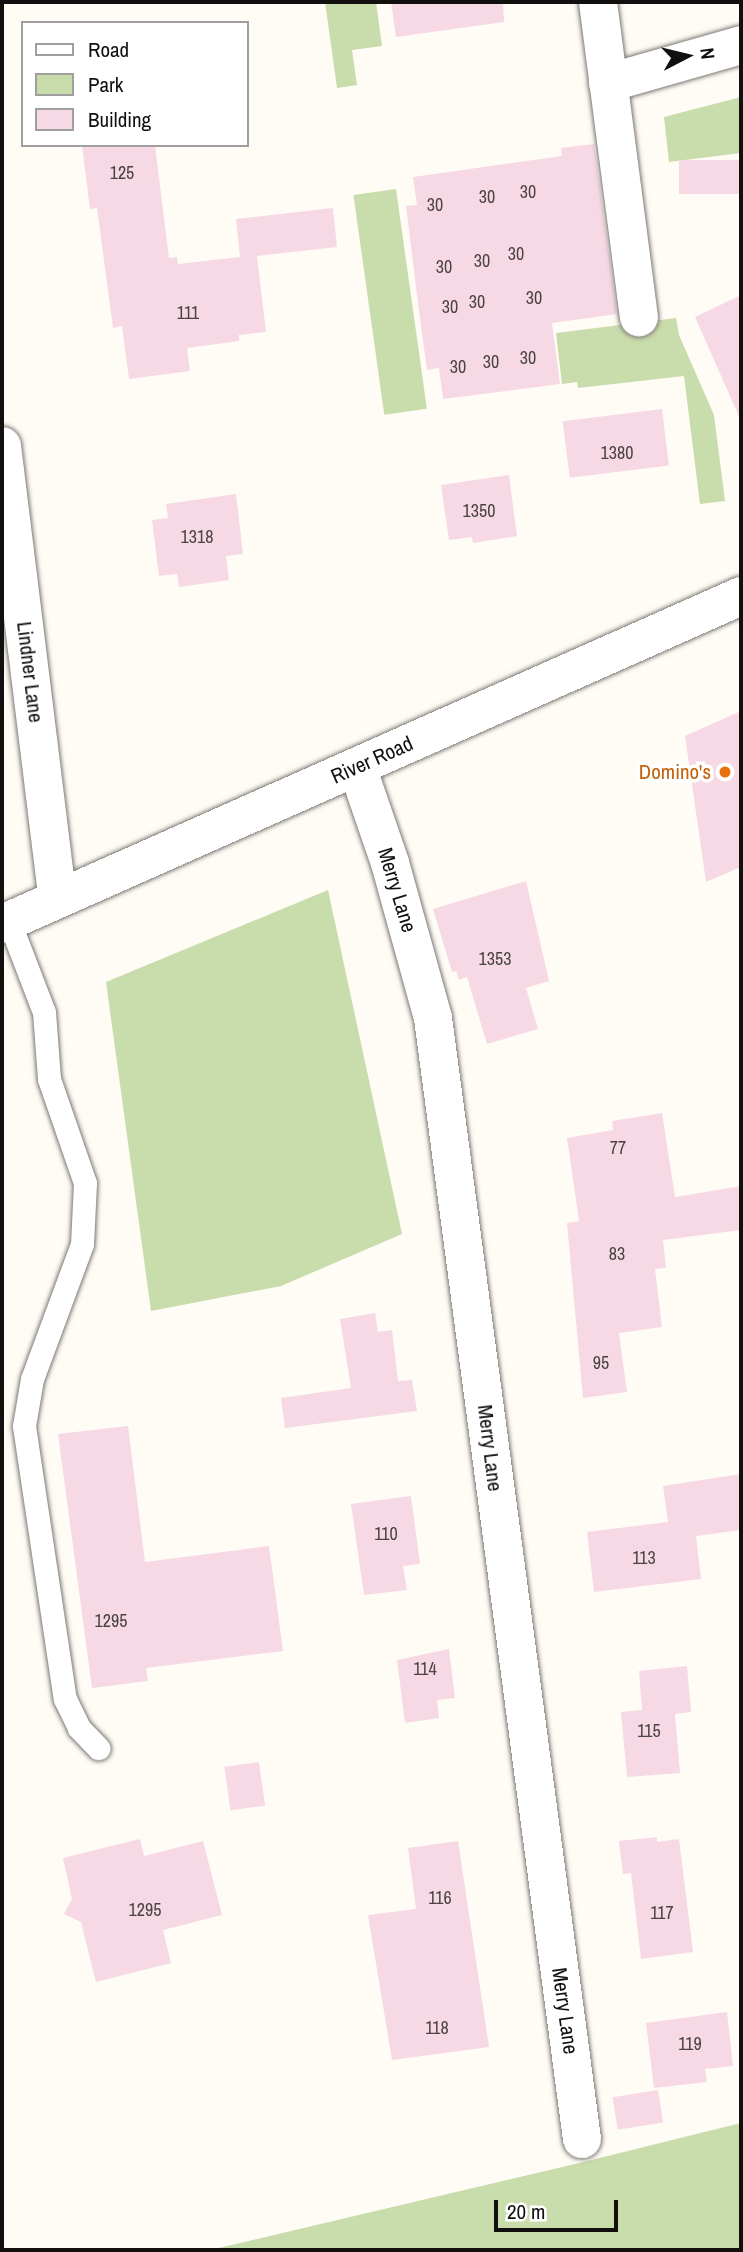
<!DOCTYPE html>
<html>
<head>
<meta charset="utf-8">
<style>
  body { margin:0 }
  #map { position:relative; width:743px; height:2252px; overflow:hidden; background:#fffbf5; font-family:"Archivo Narrow",sans-serif }
  div>[style] { position:absolute }
  .green>* { inset:0; background:#c9dcac; transform-origin:0 0 }
  .building>* { inset:0; background:#f7d9e5; transform-origin:0 0 }
  .roads { filter:drop-shadow(0 0 2px #7d7974) drop-shadow(0 0 2px #7d7974) }
  .lane>* { height:23px; margin:-11.5px; padding:0 11.5px; transform-origin:11.5px; border-radius:11.5px; background:#fff }
  .street>* { height:38px; margin:-19px; padding:0 19px; transform-origin:19px; border-radius:19px; background:#fff }
  .primary>* { height:38px; margin:-19px; padding:0 19px; transform-origin:19px; border-radius:19px; background:#fff }
  .dots>* { width:19px; height:19px; translate:-50% -50%; box-sizing:border-box; border:4px solid #fff; border-radius:50% }
  span { translate:-50% -50%; white-space:nowrap; text-align:center; line-height:1.15; -webkit-text-stroke:7px #fff; paint-order:stroke }
  .number-label { font-size:18px; color:#4a4244 }
  .number-label span { -webkit-text-stroke-width:0 }
  .street-label { font-size:21px; color:#11100e }
  .food-label { font-size:21px; color:#c56008 }
  .right { translate:-100% -50%; text-align:right }
  .frame { position:absolute; inset:0; border:4px solid #11100e; pointer-events:none }
  .legend { position:absolute; left:21px; top:21px; width:228px; height:126px; box-sizing:border-box; background:#fff; border:2px solid #a09f9f; margin:0; padding:9px 12px; list-style:none; font-size:21px; color:#11100e }
  .legend li { display:flex; align-items:center; gap:14px; height:35px }
  .legend b { width:35px; border:2px solid #a09f9f }
  .north { position:absolute; left:652px; top:21px; width:70px; height:70px; -webkit-text-stroke:5px #fff; paint-order:stroke; rotate:83deg; font-size:19px; font-weight:700; line-height:28px; text-align:center; color:#11100e }
  .north::after { content:''; display:block; margin:auto; width:24px; height:32px; background:#11100e; clip-path:polygon(50% 0,100% 100%,50% 72%,0 100%) }
  .scale { position:absolute; left:494px; top:2200px; width:124px; height:32px; box-sizing:border-box; border:4px solid #11100e; border-top:0; padding-left:9px; font-size:21px; line-height:24px; white-space:nowrap; color:#11100e; -webkit-text-stroke:5px #fff; paint-order:stroke }
</style>
</head>
<body>
<div id="map">
  <div class="green">
    <div style="clip-path:polygon(325px 2px,376px 2px,382px 46px,352px 50px,357px 85px,337px 88px)"></div>
    <div style="clip-path:polygon(741px 97px,741px 153px,669px 162px,664px 117px)"></div>
    <div style="left:396px;top:189px;width:222px;height:43px;rotate:82deg"></div>
    <div style="clip-path:polygon(676px 318px,679px 335px,714px 415px,725px 501px,700px 504px,684px 376px,578px 388px,577px 382px,562px 384px,556px 333px)"></div>
    <div style="clip-path:polygon(328px 890px,402px 1234px,281px 1286px,151px 1311px,106px 982px)"></div>
    <div style="clip-path:polygon(741px 2123px,741px 2250px,210px 2250px,571px 2165px)"></div>
  </div>
  <div class="building">
    <div style="clip-path:polygon(391px 2px,503px 2px,504px 22px,396px 37px)"></div>
    <div style="clip-path:polygon(594px 144px,617px 314px,552px 323px,560px 384px,443px 399px,439px 368px,427px 370px,419px 311px,406px 206px,417px 205px,413px 177px,562px 156px,561px 148px)"></div>
    <div style="clip-path:polygon(82px 145px,155px 145px,169px 258px,177px 257px,178px 264px,240px 257px,236px 219px,333px 208px,337px 247px,257px 256px,266px 332px,239px 335px,239px 341px,187px 348px,190px 371px,129px 379px,122px 326px,113px 328px,97px 208px,90px 209px)"></div>
    <div style="left:741px;top:160px;width:34px;height:62px;rotate:90deg"></div>
    <div style="clip-path:polygon(741px 295px,741px 421px,695px 317px)"></div>
    <div style="left:662px;top:409px;width:57px;height:100px;rotate:83deg"></div>
    <div style="clip-path:polygon(509px 475px,517px 536px,473px 543px,472px 537px,449px 540px,441px 485px)"></div>
    <div style="clip-path:polygon(236px 494px,243px 554px,226px 556px,229px 580px,179px 587px,177px 574px,159px 576px,152px 520px,168px 518px,166px 504px)"></div>
    <div style="clip-path:polygon(741px 711px,741px 867px,706px 882px,685px 736px)"></div>
    <div style="clip-path:polygon(526px 881px,549px 981px,526px 988px,538px 1029px,487px 1044px,467px 977px,459px 980px,456px 971px,452px 972px,433px 909px)"></div>
    <div style="clip-path:polygon(662px 1113px,675px 1197px,741px 1186px,741px 1230px,663px 1240px,666px 1268px,655px 1269px,662px 1327px,619px 1333px,627px 1392px,583px 1398px,567px 1223px,579px 1221px,567px 1138px,613px 1130px,612px 1121px)"></div>
    <div style="clip-path:polygon(375px 1313px,378px 1332px,392px 1330px,398px 1381px,412px 1380px,417px 1411px,285px 1428px,281px 1398px,351px 1388px,340px 1319px)"></div>
    <div style="clip-path:polygon(128px 1426px,145px 1562px,269px 1546px,283px 1651px,146px 1668px,148px 1681px,92px 1688px,58px 1434px)"></div>
    <div style="clip-path:polygon(741px 1474px,741px 1530px,696px 1536px,701px 1579px,594px 1592px,587px 1532px,668px 1522px,663px 1486px)"></div>
    <div style="clip-path:polygon(411px 1496px,420px 1564px,403px 1566px,407px 1590px,364px 1595px,351px 1504px)"></div>
    <div style="clip-path:polygon(449px 1649px,455px 1698px,437px 1700px,439px 1718px,405px 1723px,397px 1660px)"></div>
    <div style="clip-path:polygon(687px 1666px,691px 1712px,675px 1714px,680px 1773px,627px 1777px,621px 1712px,642px 1710px,639px 1671px)"></div>
    <div style="left:259px;top:1762px;width:44px;height:35px;rotate:82deg"></div>
    <div style="clip-path:polygon(657px 1837px,657px 1842px,679px 1839px,693px 1952px,641px 1959px,631px 1873px,623px 1874px,619px 1841px)"></div>
    <div style="clip-path:polygon(140px 1839px,144px 1856px,203px 1841px,222px 1915px,163px 1930px,171px 1963px,96px 1982px,81px 1922px,64px 1914px,72px 1899px,63px 1858px)"></div>
    <div style="clip-path:polygon(458px 1841px,489px 2047px,392px 2060px,368px 1915px,416px 1909px,408px 1848px)"></div>
    <div style="clip-path:polygon(727px 2012px,733px 2066px,705px 2069px,707px 2082px,654px 2088px,646px 2023px)"></div>
    <div style="left:658px;top:2090px;width:33px;height:46px;rotate:81deg"></div>
  </div>
  <div class="roads">
    <div class="lane">
      <div style="left:9px;top:921px;width:97px;rotate:69deg"></div>
      <div style="left:44px;top:1012px;width:67px;rotate:85.7deg"></div>
      <div style="left:49px;top:1079px;width:110px;rotate:70.9deg"></div>
      <div style="left:85px;top:1183px;width:61px;rotate:92.8deg"></div>
      <div style="left:82px;top:1244px;width:144px;rotate:110.3deg"></div>
      <div style="left:32px;top:1379px;width:48px;rotate:99.7deg"></div>
      <div style="left:24px;top:1426px;width:276px;rotate:81.5deg"></div>
      <div style="left:65px;top:1699px;width:32px;rotate:64deg"></div>
      <div style="left:79px;top:1728px;width:28px;rotate:46deg"></div>
    </div>
    <div class="street">
      <div style="left:598px;top:2px;width:318px;rotate:82.6deg"></div>
      <div style="left:608px;top:83px;width:138px;rotate:-15.9deg"></div>
      <div style="left:2px;top:446px;width:456px;rotate:83deg"></div>
      <div style="left:357px;top:767px;width:102px;rotate:71deg"></div>
      <div style="left:390px;top:863px;width:161px;rotate:74.5deg"></div>
      <div style="left:433px;top:1018px;width:1131px;rotate:82.43deg"></div>
    </div>
    <div class="primary">
      <div style="left:2px;top:924px;width:809px;rotate:-23.93deg"></div>
    </div>
  </div>
  <div class="dots">
    <div style="left:725px;top:772px;background:#e8710a"></div>
  </div>
  <div class="number-label">
    <span style="left:122px;top:173px">125</span>
    <span style="left:528px;top:192px">30</span>
    <span style="left:487px;top:197px">30</span>
    <span style="left:435px;top:205px">30</span>
    <span style="left:516px;top:254px">30</span>
    <span style="left:482px;top:261px">30</span>
    <span style="left:444px;top:267px">30</span>
    <span style="left:534px;top:298px">30</span>
    <span style="left:477px;top:302px">30</span>
    <span style="left:450px;top:307px">30</span>
    <span style="left:188px;top:313px">111</span>
    <span style="left:528px;top:358px">30</span>
    <span style="left:491px;top:362px">30</span>
    <span style="left:458px;top:367px">30</span>
    <span style="left:617px;top:453px">1380</span>
    <span style="left:479px;top:511px">1350</span>
    <span style="left:197px;top:537px">1318</span>
    <span style="left:495px;top:959px">1353</span>
    <span style="left:618px;top:1148px">77</span>
    <span style="left:617px;top:1254px">83</span>
    <span style="left:601px;top:1363px">95</span>
    <span style="left:386px;top:1534px">110</span>
    <span style="left:644px;top:1558px">113</span>
    <span style="left:111px;top:1621px">1295</span>
    <span style="left:425px;top:1669px">114</span>
    <span style="left:649px;top:1731px">115</span>
    <span style="left:440px;top:1898px">116</span>
    <span style="left:145px;top:1910px">1295</span>
    <span style="left:662px;top:1913px">117</span>
    <span style="left:437px;top:2028px">118</span>
    <span style="left:690px;top:2044px">119</span>
  </div>
  <div class="street-label">
    <span style="left:30px;top:672px;rotate:83deg">Lindner Lane</span>
    <span style="left:372px;top:760px;rotate:-24deg">River Road</span>
    <span style="left:397px;top:890px;rotate:73deg">Merry Lane</span>
    <span style="left:490px;top:1448px;rotate:83deg">Merry Lane</span>
    <span style="left:565px;top:2011px;rotate:82deg">Merry Lane</span>
  </div>
  <div class="food-label">
    <span class="right" style="left:711px;top:772px">Domino's</span>
  </div>
  <div class="frame"></div>
  <ul class="legend">
  <li><b style="height:9px;background:#fff"></b>Road</li>
  <li><b style="height:19px;background:#c9dcac"></b>Park</li>
  <li><b style="height:19px;background:#f7d9e5"></b>Building</li>
  </ul>
  <div class="north">N</div>
  <div class="scale">20 m</div>
</div>
</body>
</html>
